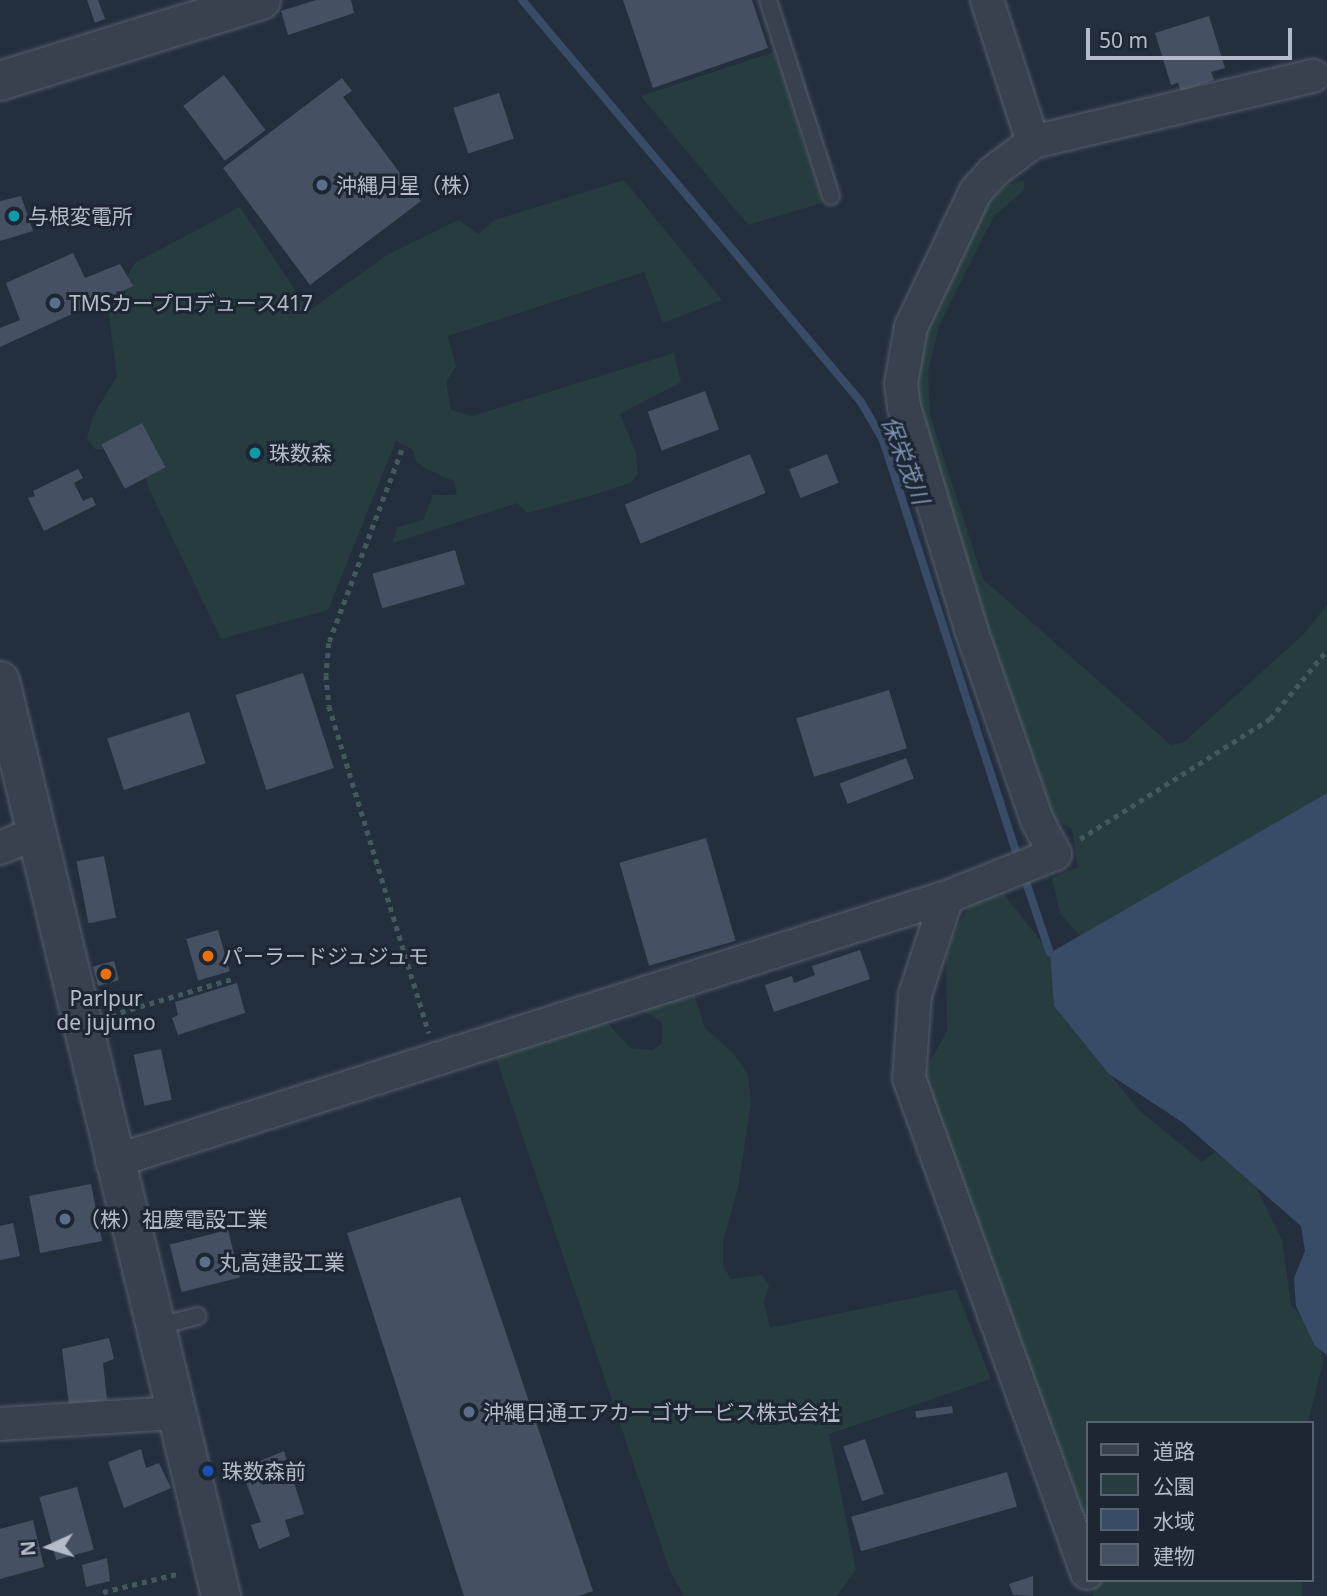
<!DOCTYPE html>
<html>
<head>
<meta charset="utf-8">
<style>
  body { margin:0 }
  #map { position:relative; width:1327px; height:1596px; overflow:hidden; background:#242f3e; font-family:"Noto Sans","Noto Sans JP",sans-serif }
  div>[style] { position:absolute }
  .green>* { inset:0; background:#263c3f; transform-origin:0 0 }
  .water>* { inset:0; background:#394c67 }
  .stream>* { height:8px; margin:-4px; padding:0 4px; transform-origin:4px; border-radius:4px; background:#394c67 }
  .building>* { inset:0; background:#455162; transform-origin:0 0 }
  .path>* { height:4.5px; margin-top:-2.25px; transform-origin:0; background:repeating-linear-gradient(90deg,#44595c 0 5px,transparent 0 10px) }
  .roads { filter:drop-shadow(0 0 2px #565f6c) drop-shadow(0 0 2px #565f6c) }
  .service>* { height:16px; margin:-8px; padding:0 8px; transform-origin:8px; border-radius:8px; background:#38414e }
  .minor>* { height:32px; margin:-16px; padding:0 16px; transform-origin:16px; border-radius:16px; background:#38414e }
  .tertiary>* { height:38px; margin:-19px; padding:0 19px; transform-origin:19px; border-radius:19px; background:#38414e }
  .dots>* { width:19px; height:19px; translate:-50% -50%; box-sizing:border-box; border:4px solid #1d2633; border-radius:50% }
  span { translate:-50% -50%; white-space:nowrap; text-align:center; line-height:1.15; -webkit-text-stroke:6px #1d2633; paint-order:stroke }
  .poi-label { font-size:21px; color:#b4bcc9 }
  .left { translate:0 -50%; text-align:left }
  .water-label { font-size:23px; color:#7c92b1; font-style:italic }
  .legend { position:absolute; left:1086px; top:1421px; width:228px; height:161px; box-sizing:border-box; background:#1d2633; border:2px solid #59626f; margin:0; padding:9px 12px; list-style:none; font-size:21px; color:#b4bcc9 }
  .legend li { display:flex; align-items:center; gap:14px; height:35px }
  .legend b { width:35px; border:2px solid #59626f }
  .north { position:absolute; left:14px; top:1512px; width:70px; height:70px; -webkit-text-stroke:5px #1d2633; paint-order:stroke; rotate:266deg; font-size:19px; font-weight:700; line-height:28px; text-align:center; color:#b4bcc9 }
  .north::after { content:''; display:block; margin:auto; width:24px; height:32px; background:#b4bcc9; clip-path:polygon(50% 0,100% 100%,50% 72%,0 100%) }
  .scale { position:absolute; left:1086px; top:28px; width:206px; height:32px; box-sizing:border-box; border:4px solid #b4bcc9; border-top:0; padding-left:9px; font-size:21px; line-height:24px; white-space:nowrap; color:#b4bcc9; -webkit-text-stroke:5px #1d2633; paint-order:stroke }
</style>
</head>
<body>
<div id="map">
  <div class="green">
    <div style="clip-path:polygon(774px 52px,822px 203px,748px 225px,641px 96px)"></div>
    <div style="clip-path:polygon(624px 180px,722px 300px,663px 323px,644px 272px,448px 336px,456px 367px,446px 382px,451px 410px,472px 416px,674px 353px,681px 382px,620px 414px,636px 453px,638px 474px,630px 483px,593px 495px,527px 513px,517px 503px,393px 543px,397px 527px,423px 520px,433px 495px,457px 495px,454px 481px,428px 470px,416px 461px,413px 450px,396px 441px,328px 610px,221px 639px,149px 489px,136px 447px,96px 450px,87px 439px,93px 416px,117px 376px,108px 308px,135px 263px,240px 207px,309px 311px,387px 255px,458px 220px,478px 234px,495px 220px)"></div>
    <div style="clip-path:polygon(1024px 180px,1024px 190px,994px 216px,976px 251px,939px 326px,928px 372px,930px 415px,983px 579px,1171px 745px,1184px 742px,1304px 634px,1327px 605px,1327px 793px,1080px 936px,1060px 913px,1052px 878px,1078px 867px,1072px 829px,1045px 814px,919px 411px,915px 377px,920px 341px,975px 215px,1006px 185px)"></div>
    <div style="clip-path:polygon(1000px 889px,1050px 953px,1054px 1006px,1139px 1110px,1202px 1162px,1215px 1152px,1255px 1185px,1282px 1240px,1291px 1305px,1318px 1334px,1323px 1362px,1308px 1423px,1087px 1423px,1087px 1562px,917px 1085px,947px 1031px,946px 955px,959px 923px,974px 898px)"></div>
    <div style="clip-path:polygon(693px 990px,705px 1028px,734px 1054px,748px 1075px,751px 1103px,738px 1188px,723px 1242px,723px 1266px,731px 1279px,762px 1275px,769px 1286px,764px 1301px,770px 1328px,956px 1289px,991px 1379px,829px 1434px,856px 1570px,837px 1596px,684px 1596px,670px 1571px,493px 1049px,600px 1014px,630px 1048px,653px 1050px,662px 1043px,662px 1022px,642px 1010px)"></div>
    <div style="left:1093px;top:1580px;width:209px;height:17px"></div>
  </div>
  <div class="water">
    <div style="clip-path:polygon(1327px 793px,1327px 1355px,1315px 1346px,1296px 1306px,1294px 1278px,1305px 1251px,1301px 1226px,1182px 1122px,1109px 1074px,1054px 1006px,1050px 953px)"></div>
  </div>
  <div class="stream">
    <div style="left:522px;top:0;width:526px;rotate:49.86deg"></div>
    <div style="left:861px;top:402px;width:44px;rotate:59.9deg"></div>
    <div style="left:883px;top:440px;width:442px;rotate:72.1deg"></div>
    <div style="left:1023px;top:873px;width:84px;rotate:71.4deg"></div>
  </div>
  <div class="building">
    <div style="clip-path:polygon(87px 0,98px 0,105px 19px,95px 23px)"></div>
    <div style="clip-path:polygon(316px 0,351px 0,354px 13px,288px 35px,281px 11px)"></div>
    <div style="clip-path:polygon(623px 0,752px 0,768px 48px,653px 88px)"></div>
    <div style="clip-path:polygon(1209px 16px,1225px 68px,1211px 72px,1214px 80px,1181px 91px,1178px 83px,1171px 85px,1155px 33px)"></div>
    <div style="left:224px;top:75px;width:69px;height:51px;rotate:53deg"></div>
    <div style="clip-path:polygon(342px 78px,352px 91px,343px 97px,421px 201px,310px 285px,223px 168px)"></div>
    <div style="left:499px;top:93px;width:48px;height:48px;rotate:72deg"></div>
    <div style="clip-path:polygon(21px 196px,33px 231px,0 241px,0 201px)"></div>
    <div style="clip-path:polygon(73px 253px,85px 278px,120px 264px,133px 286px,0 347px,0 328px,20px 320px,6px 283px)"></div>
    <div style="left:705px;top:391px;width:41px;height:61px;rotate:70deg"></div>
    <div style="left:142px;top:423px;width:50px;height:46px;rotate:62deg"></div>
    <div style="left:750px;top:454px;width:42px;height:135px;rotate:68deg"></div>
    <div style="left:827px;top:454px;width:31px;height:41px;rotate:68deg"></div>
    <div style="clip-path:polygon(78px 469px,83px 478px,74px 483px,83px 501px,92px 497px,96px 505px,44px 531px,28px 498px,35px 496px,33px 491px)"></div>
    <div style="left:455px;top:550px;width:36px;height:86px;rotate:74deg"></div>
    <div style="left:303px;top:673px;width:100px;height:71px;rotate:72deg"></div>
    <div style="left:889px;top:690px;width:61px;height:97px;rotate:73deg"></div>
    <div style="left:189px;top:712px;width:54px;height:86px;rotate:72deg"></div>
    <div style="left:906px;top:758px;width:22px;height:71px;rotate:69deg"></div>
    <div style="left:706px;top:838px;width:107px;height:90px;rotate:74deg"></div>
    <div style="left:104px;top:856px;width:63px;height:28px;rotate:79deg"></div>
    <div style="left:218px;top:930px;width:43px;height:33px;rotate:74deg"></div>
    <div style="clip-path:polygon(860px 950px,870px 979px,774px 1012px,765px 985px,792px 976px,794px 983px,815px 975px,812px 966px)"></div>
    <div style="left:114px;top:961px;width:20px;height:22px;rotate:75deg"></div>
    <div style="clip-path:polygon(237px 983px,245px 1013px,178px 1035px,172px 1018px,178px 1015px,175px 1002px)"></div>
    <div style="left:161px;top:1049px;width:52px;height:28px;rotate:78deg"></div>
    <div style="left:91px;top:1184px;width:58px;height:63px;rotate:79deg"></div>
    <div style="clip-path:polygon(460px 1197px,593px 1591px,579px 1596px,464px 1596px,347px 1233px)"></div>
    <div style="clip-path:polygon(13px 1223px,20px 1256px,0 1260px,0 1226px)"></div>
    <div style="left:228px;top:1230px;width:49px;height:60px;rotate:76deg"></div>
    <div style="clip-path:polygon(109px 1338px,114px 1359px,103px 1363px,107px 1400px,69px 1405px,62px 1349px)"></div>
    <div style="left:952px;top:1406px;width:7px;height:37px;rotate:82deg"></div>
    <div style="left:865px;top:1439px;width:58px;height:23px;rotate:71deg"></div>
    <div style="clip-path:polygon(141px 1449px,146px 1468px,159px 1463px,171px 1488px,124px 1508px,108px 1462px)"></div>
    <div style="clip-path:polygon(284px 1451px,304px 1514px,285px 1520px,290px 1536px,259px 1549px,251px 1525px,261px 1522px,241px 1469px)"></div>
    <div style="left:1007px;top:1472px;width:36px;height:162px;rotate:74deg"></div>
    <div style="left:77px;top:1487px;width:65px;height:39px;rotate:75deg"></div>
    <div style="clip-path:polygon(33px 1520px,44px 1567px,0 1579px,0 1529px)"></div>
    <div style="clip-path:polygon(107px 1558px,110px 1581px,86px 1587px,82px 1565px)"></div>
    <div style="clip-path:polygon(1033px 1576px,1033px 1596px,1013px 1595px,1009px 1584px)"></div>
  </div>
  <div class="path">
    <div style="left:402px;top:450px;width:206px;rotate:110.7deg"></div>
    <div style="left:329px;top:643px;width:32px;rotate:95deg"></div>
    <div style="left:326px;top:675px;width:31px;rotate:84deg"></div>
    <div style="left:329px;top:706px;width:342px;rotate:73deg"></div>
    <div style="left:1080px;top:839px;width:225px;rotate:-32.3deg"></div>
    <div style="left:1270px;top:719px;width:89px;rotate:-50.4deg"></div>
    <div style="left:111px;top:1015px;width:129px;rotate:-16.6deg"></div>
    <div style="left:103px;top:1592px;width:80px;rotate:-13.7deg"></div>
  </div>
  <div class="roads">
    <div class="service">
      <div style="left:768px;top:0;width:206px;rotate:72.2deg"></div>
      <div style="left:156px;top:1327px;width:43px;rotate:-14.7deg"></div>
    </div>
    <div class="minor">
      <div style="left:987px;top:0;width:149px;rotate:72.1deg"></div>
      <div style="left:0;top:848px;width:38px;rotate:-23deg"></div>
      <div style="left:947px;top:897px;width:103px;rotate:108.1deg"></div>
      <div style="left:915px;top:995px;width:83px;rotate:94.1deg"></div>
      <div style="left:909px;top:1078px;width:526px;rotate:70.22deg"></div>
      <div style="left:112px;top:1162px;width:876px;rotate:-17.61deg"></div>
      <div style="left:947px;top:897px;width:116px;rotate:-21.7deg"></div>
      <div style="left:1055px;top:854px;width:38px;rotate:-118deg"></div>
      <div style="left:1037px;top:820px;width:202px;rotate:-109.1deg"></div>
      <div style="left:971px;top:629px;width:232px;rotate:-106.8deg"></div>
      <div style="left:904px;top:407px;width:23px;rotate:-97deg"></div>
      <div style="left:901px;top:384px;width:58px;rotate:-80deg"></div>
      <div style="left:911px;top:327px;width:151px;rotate:-64.5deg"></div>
      <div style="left:976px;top:191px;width:25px;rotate:-48deg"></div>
      <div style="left:993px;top:172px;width:50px;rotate:-36.9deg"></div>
      <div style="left:1033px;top:142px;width:288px;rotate:-13.3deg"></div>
      <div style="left:0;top:1424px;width:175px;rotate:-3.6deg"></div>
    </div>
    <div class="tertiary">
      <div style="left:0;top:81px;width:273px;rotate:-17.2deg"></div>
      <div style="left:0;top:681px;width:941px;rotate:76.42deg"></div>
    </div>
  </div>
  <div class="dots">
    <div style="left:322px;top:185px;background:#5c6f8a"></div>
    <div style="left:14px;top:216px;background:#0f9aa8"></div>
    <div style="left:55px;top:303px;background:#5c6f8a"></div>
    <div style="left:255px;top:453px;background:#0f9aa8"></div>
    <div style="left:208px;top:956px;background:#e8710a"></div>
    <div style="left:106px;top:974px;background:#e8710a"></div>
    <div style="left:65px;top:1219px;background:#5c6f8a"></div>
    <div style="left:205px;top:1262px;background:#5c6f8a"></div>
    <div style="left:469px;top:1412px;background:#5c6f8a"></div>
    <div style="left:208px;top:1471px;background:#1a4fb4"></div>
  </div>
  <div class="poi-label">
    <span class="left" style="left:336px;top:185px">沖縄月星（株）</span>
    <span class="left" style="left:28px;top:216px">与根変電所</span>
    <span class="left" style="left:69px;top:303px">TMSカープロデュース417</span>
    <span class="left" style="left:269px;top:453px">珠数森</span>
    <span class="left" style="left:222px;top:956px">パーラードジュジュモ</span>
    <span style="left:106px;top:1010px">Parlpur<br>de jujumo</span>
    <span class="left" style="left:79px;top:1219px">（株）祖慶電設工業</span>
    <span class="left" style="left:219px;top:1262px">丸高建設工業</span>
    <span class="left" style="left:483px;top:1412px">沖縄日通エアカーゴサービス株式会社</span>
    <span class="left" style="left:222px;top:1471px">珠数森前</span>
  </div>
  <div class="water-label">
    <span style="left:906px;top:460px;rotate:69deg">保栄茂川</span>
  </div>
  <ul class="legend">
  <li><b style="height:9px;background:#38414e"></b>道路</li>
  <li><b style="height:19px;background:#263c3f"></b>公園</li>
  <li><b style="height:19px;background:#394c67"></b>水域</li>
  <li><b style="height:19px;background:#455162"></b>建物</li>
  </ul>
  <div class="north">N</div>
  <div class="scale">50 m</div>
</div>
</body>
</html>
